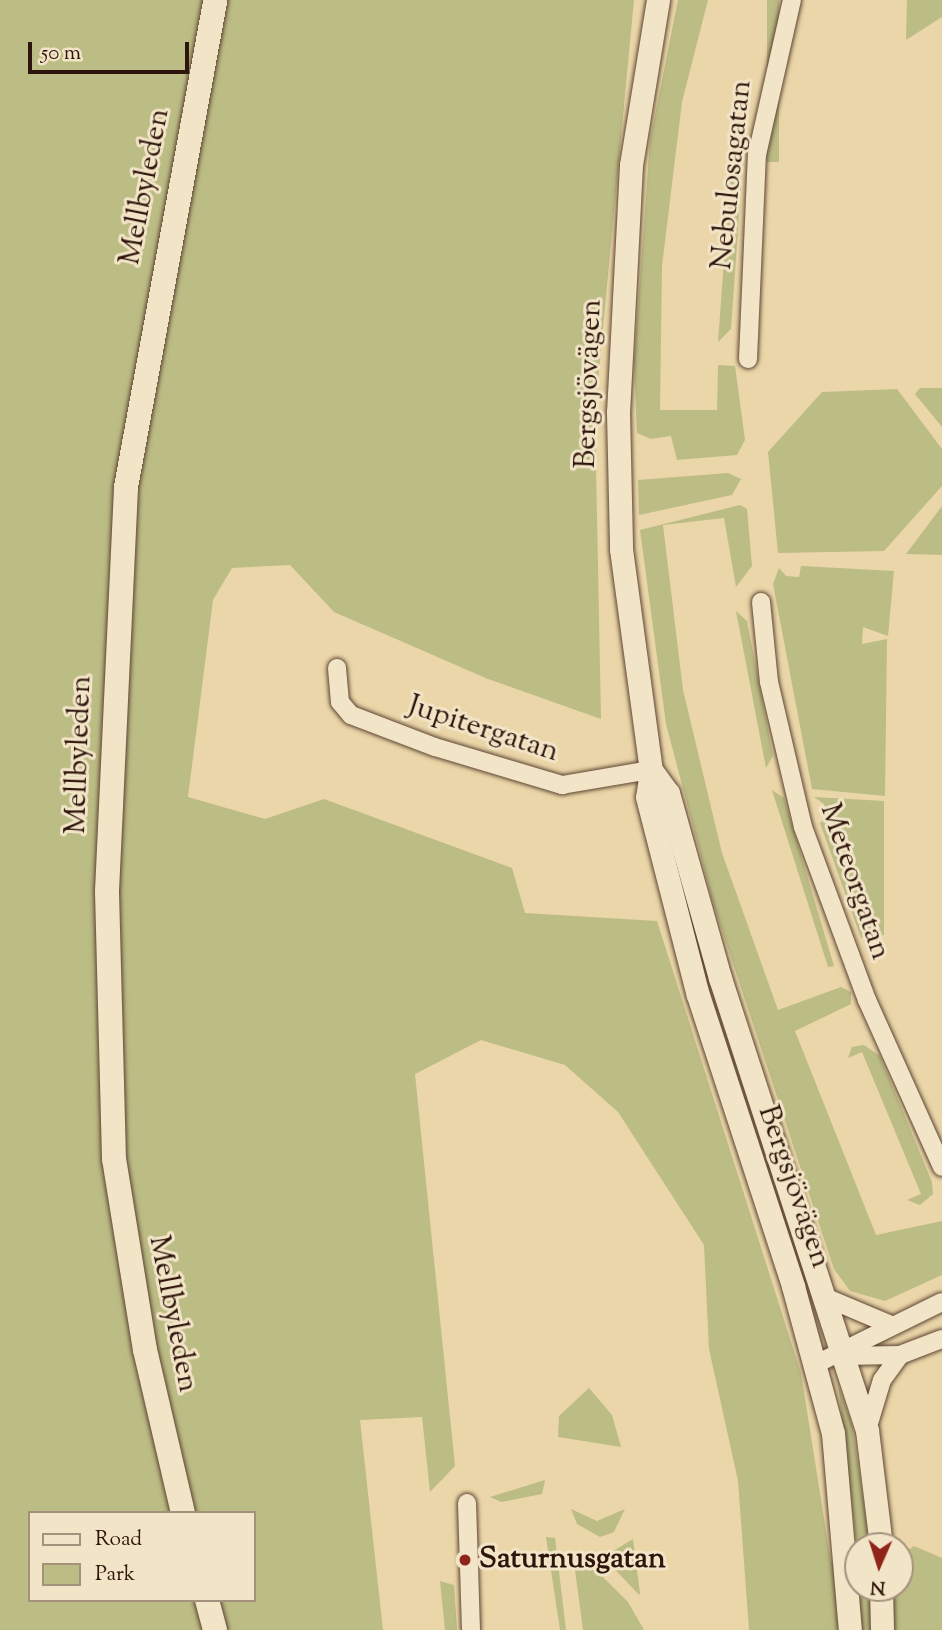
<!DOCTYPE html>
<html>
<head>
<meta charset="utf-8">
<style>
  body { margin:0 }
  #map { position:relative; width:942px; height:1630px; overflow:hidden; background:#ebd6a9; font-family:"Sorts Mill Goudy",serif }
  div>[style] { position:absolute }
  .green>* { inset:0; background:#bcbc85; transform-origin:0 0 }
  .roads { filter:drop-shadow(0 0 2px #5d4532) drop-shadow(0 0 2px #5d4532) }
  .minor>* { height:18px; margin:-9px; padding:0 9px; transform-origin:9px; border-radius:9px; background:#f2e4c7 }
  .tertiary>* { height:23px; margin:-11.5px; padding:0 11.5px; transform-origin:11.5px; border-radius:11.5px; background:#f2e4c7 }
  .secondary>* { height:24px; margin:-12px; padding:0 12px; transform-origin:12px; border-radius:12px; background:#f2e4c7 }
  .dots>* { width:19px; height:19px; translate:-50% -50%; box-sizing:border-box; border:4px solid #f2e4c7; border-radius:50% }
  span { translate:-50% -50%; white-space:nowrap; text-align:center; line-height:1.15; -webkit-text-stroke:6px #f2e4c7; paint-order:stroke }
  .street-label { font-size:30px; color:#2e150b }
  .poi-label { font-size:30px; color:#2e150b; font-weight:700 }
  .left { translate:0 -50%; text-align:left }
  .legend { position:absolute; left:28px; top:1511px; width:228px; height:91px; box-sizing:border-box; background:#f2e4c7; border:2px solid #a4917c; margin:0; padding:9px 12px; list-style:none; font-size:21px; color:#2e150b }
  .legend li { display:flex; align-items:center; gap:14px; height:35px }
  .legend b { width:35px; border:2px solid #a4917c }
  .north { position:absolute; left:844px; top:1532px; width:70px; height:70px; box-sizing:border-box; background:#f2e4c7; border:2px solid #a4917c; border-radius:50%; rotate:183deg; font-size:19px; font-weight:700; line-height:28px; text-align:center; color:#2e150b }
  .north::after { content:''; display:block; margin:auto; width:24px; height:32px; background:#8f2418; clip-path:polygon(50% 0,100% 100%,50% 72%,0 100%) }
  .scale { position:absolute; left:28px; top:42px; width:161px; height:32px; box-sizing:border-box; border:4px solid #2e150b; border-top:0; padding-left:9px; font-size:21px; line-height:24px; white-space:nowrap; color:#2e150b; -webkit-text-stroke:5px #f2e4c7; paint-order:stroke }
</style>
</head>
<body>
<div id="map">
  <div class="green">
    <div style="clip-path:polygon(evenodd,0 0,634px 0,595px 413px,601px 719px,488px 679px,334px 612px,290px 565px,232px 568px,213px 600px,188px 797px,265px 819px,324px 799px,512px 868px,525px 913px,657px 921px,801px 1373px,831px 1562px,858px 1560px,858px 1588px,900px 1588px,900px 1556px,914px 1546px,942px 1558px,942px 1630px,749px 1630px,738px 1481px,709px 1349px,704px 1245px,618px 1112px,565px 1065px,481px 1040px,415px 1074px,455px 1466px,430px 1492px,422px 1417px,360px 1420px,383px 1630px,0 1630px,0 0,30px 1513px,254px 1513px,254px 1600px,30px 1600px,30px 1513px)"></div>
    <div style="clip-path:polygon(678px 0,708px 0,682px 102px,662px 266px,660px 410px,717px 410px,718px 365px,735px 366px,745px 440px,737px 455px,677px 460px,671px 436px,651px 439px,637px 433px,634px 363px,650px 140px)"></div>
    <div style="left:767px;top:0;width:12px;height:162px"></div>
    <div style="clip-path:polygon(907px 0,942px 0,942px 17px,906px 40px)"></div>
    <div style="clip-path:polygon(730px 180px,741px 187px,731px 329px,718px 342px)"></div>
    <div style="clip-path:polygon(920px 388px,942px 388px,942px 427px,915px 394px)"></div>
    <div style="clip-path:polygon(897px 389px,942px 449px,942px 486px,884px 551px,778px 553px,768px 452px,822px 392px)"></div>
    <div style="clip-path:polygon(728px 473px,741px 479px,732px 495px,639px 515px,638px 480px)"></div>
    <div style="clip-path:polygon(740px 505px,747px 509px,752px 566px,736px 587px,724px 518px,663px 525px,683px 690px,722px 853px,778px 1010px,841px 987px,851px 992px,851px 1004px,795px 1031px,876px 1235px,942px 1221px,942px 1275px,885px 1301px,850px 1291px,834px 1269px,714px 906px,666px 724px,640px 530px)"></div>
    <div style="clip-path:polygon(942px 506px,942px 555px,906px 554px)"></div>
    <div style="clip-path:polygon(801px 566px,894px 571px,888px 636px,863px 627px,862px 644px,887px 639px,885px 796px,812px 789px,773px 584px,779px 568px,786px 576px,799px 577px)"></div>
    <div style="clip-path:polygon(736px 611px,747px 621px,773px 756px,766px 768px)"></div>
    <div style="clip-path:polygon(772px 790px,784px 798px,834px 966px,828px 967px)"></div>
    <div style="clip-path:polygon(814px 797px,884px 801px,884px 935px,861px 938px,820px 823px,827px 816px,824px 804px)"></div>
    <div style="clip-path:polygon(864px 1045px,880px 1056px,932px 1182px,933px 1194px,920px 1205px,907px 1200px,921px 1194px,862px 1052px,848px 1058px,852px 1047px)"></div>
    <div style="clip-path:polygon(838px 1385px,852px 1425px,868px 1531px,869px 1546px,858px 1546px,858px 1558px)"></div>
    <div style="clip-path:polygon(589px 1388px,612px 1415px,621px 1447px,558px 1437px,559px 1416px)"></div>
    <div style="clip-path:polygon(545px 1480px,542px 1494px,501px 1502px,490px 1497px)"></div>
    <div style="clip-path:polygon(571px 1509px,597px 1521px,625px 1509px,614px 1532px,600px 1537px,577px 1524px)"></div>
    <div style="clip-path:polygon(546px 1537px,555px 1538px,566px 1630px,560px 1630px)"></div>
    <div style="clip-path:polygon(633px 1539px,640px 1593px,639px 1595px,608px 1562px,610px 1553px)"></div>
    <div style="clip-path:polygon(573px 1555px,582px 1556px,628px 1602px,644px 1630px,583px 1630px)"></div>
    <div style="clip-path:polygon(440px 1581px,454px 1585px,457px 1630px,445px 1630px)"></div>
  </div>
  <div class="roads">
    <div class="minor">
      <div style="left:748px;top:359px;width:204px;rotate:-87.5deg"></div>
      <div style="left:757px;top:155px;width:159px;rotate:-77.3deg"></div>
      <div style="left:761px;top:602px;width:80px;rotate:84.3deg"></div>
      <div style="left:769px;top:682px;width:149px;rotate:76.8deg"></div>
      <div style="left:803px;top:827px;width:184px;rotate:69.7deg"></div>
      <div style="left:867px;top:1000px;width:183px;rotate:65.8deg"></div>
      <div style="left:337px;top:668px;width:34px;rotate:85deg"></div>
      <div style="left:340px;top:702px;width:17px;rotate:50deg"></div>
      <div style="left:351px;top:715px;width:90px;rotate:20.9deg"></div>
      <div style="left:435px;top:747px;width:133px;rotate:16.7deg"></div>
      <div style="left:562px;top:785px;width:90px;rotate:-9.6deg"></div>
      <div style="left:827px;top:1298px;width:69px;rotate:22.9deg"></div>
      <div style="left:842px;top:1356px;width:58px;rotate:-1deg"></div>
      <div style="left:900px;top:1355px;width:45px;rotate:-20.9deg"></div>
      <div style="left:816px;top:1364px;width:140px;rotate:-26.2deg"></div>
      <div style="left:867px;top:1430px;width:52px;rotate:-73.3deg"></div>
      <div style="left:882px;top:1380px;width:31px;rotate:-54deg"></div>
      <div style="left:467px;top:1503px;width:127px;rotate:88.2deg"></div>
    </div>
    <div class="tertiary">
      <div style="left:658px;top:0;width:167px;rotate:99.3deg"></div>
      <div style="left:631px;top:165px;width:247px;rotate:93deg"></div>
      <div style="left:618px;top:412px;width:137px;rotate:88.7deg"></div>
      <div style="left:621px;top:549px;width:223px;rotate:82.3deg"></div>
      <div style="left:651px;top:770px;width:27px;rotate:98deg"></div>
      <div style="left:647px;top:797px;width:204px;rotate:75.6deg"></div>
      <div style="left:698px;top:995px;width:306px;rotate:71.9deg"></div>
      <div style="left:793px;top:1286px;width:152px;rotate:74.8deg"></div>
      <div style="left:833px;top:1433px;width:198px;rotate:85.1deg"></div>
      <div style="left:651px;top:770px;width:29px;rotate:54deg"></div>
      <div style="left:668px;top:793px;width:192px;rotate:74.3deg"></div>
      <div style="left:720px;top:978px;width:475px;rotate:72deg"></div>
      <div style="left:867px;top:1430px;width:117px;rotate:83.1deg"></div>
      <div style="left:881px;top:1588px;width:42px;rotate:88.6deg"></div>
    </div>
    <div class="secondary">
      <div style="left:183px;top:1513px;width:167px;rotate:-103.1deg"></div>
      <div style="left:145px;top:1350px;width:193px;rotate:-99.2deg"></div>
      <div style="left:114px;top:1159px;width:268px;rotate:-91.5deg"></div>
      <div style="left:107px;top:891px;width:404px;rotate:-87.3deg"></div>
      <div style="left:126px;top:487px;width:495px;rotate:-79.6deg"></div>
      <div style="left:207px;top:1600px;width:31px;rotate:75deg"></div>
    </div>
  </div>
  <div class="dots">
    <div style="left:465px;top:1560px;background:#8f2418"></div>
  </div>
  <div class="street-label">
    <span style="left:733px;top:175px;rotate:-84deg">Nebulosagatan</span>
    <span style="left:146px;top:187px;rotate:-79deg">Mellbyleden</span>
    <span style="left:590px;top:384px;rotate:-88deg">Bergsjövägen</span>
    <span style="left:483px;top:730px;rotate:18deg">Jupitergatan</span>
    <span style="left:80px;top:755px;rotate:-88deg">Mellbyleden</span>
    <span style="left:854px;top:882px;rotate:71deg">Meteorgatan</span>
    <span style="left:793px;top:1187px;rotate:71deg">Bergsjövägen</span>
    <span style="left:172px;top:1314px;rotate:79deg">Mellbyleden</span>
  </div>
  <div class="poi-label">
    <span class="left" style="left:479px;top:1560px">Saturnusgatan</span>
  </div>
  <ul class="legend">
  <li><b style="height:9px;background:#f2e4c7"></b>Road</li>
  <li><b style="height:19px;background:#bcbc85"></b>Park</li>
  </ul>
  <div class="north">N</div>
  <div class="scale">50 m</div>
</div>
</body>
</html>
